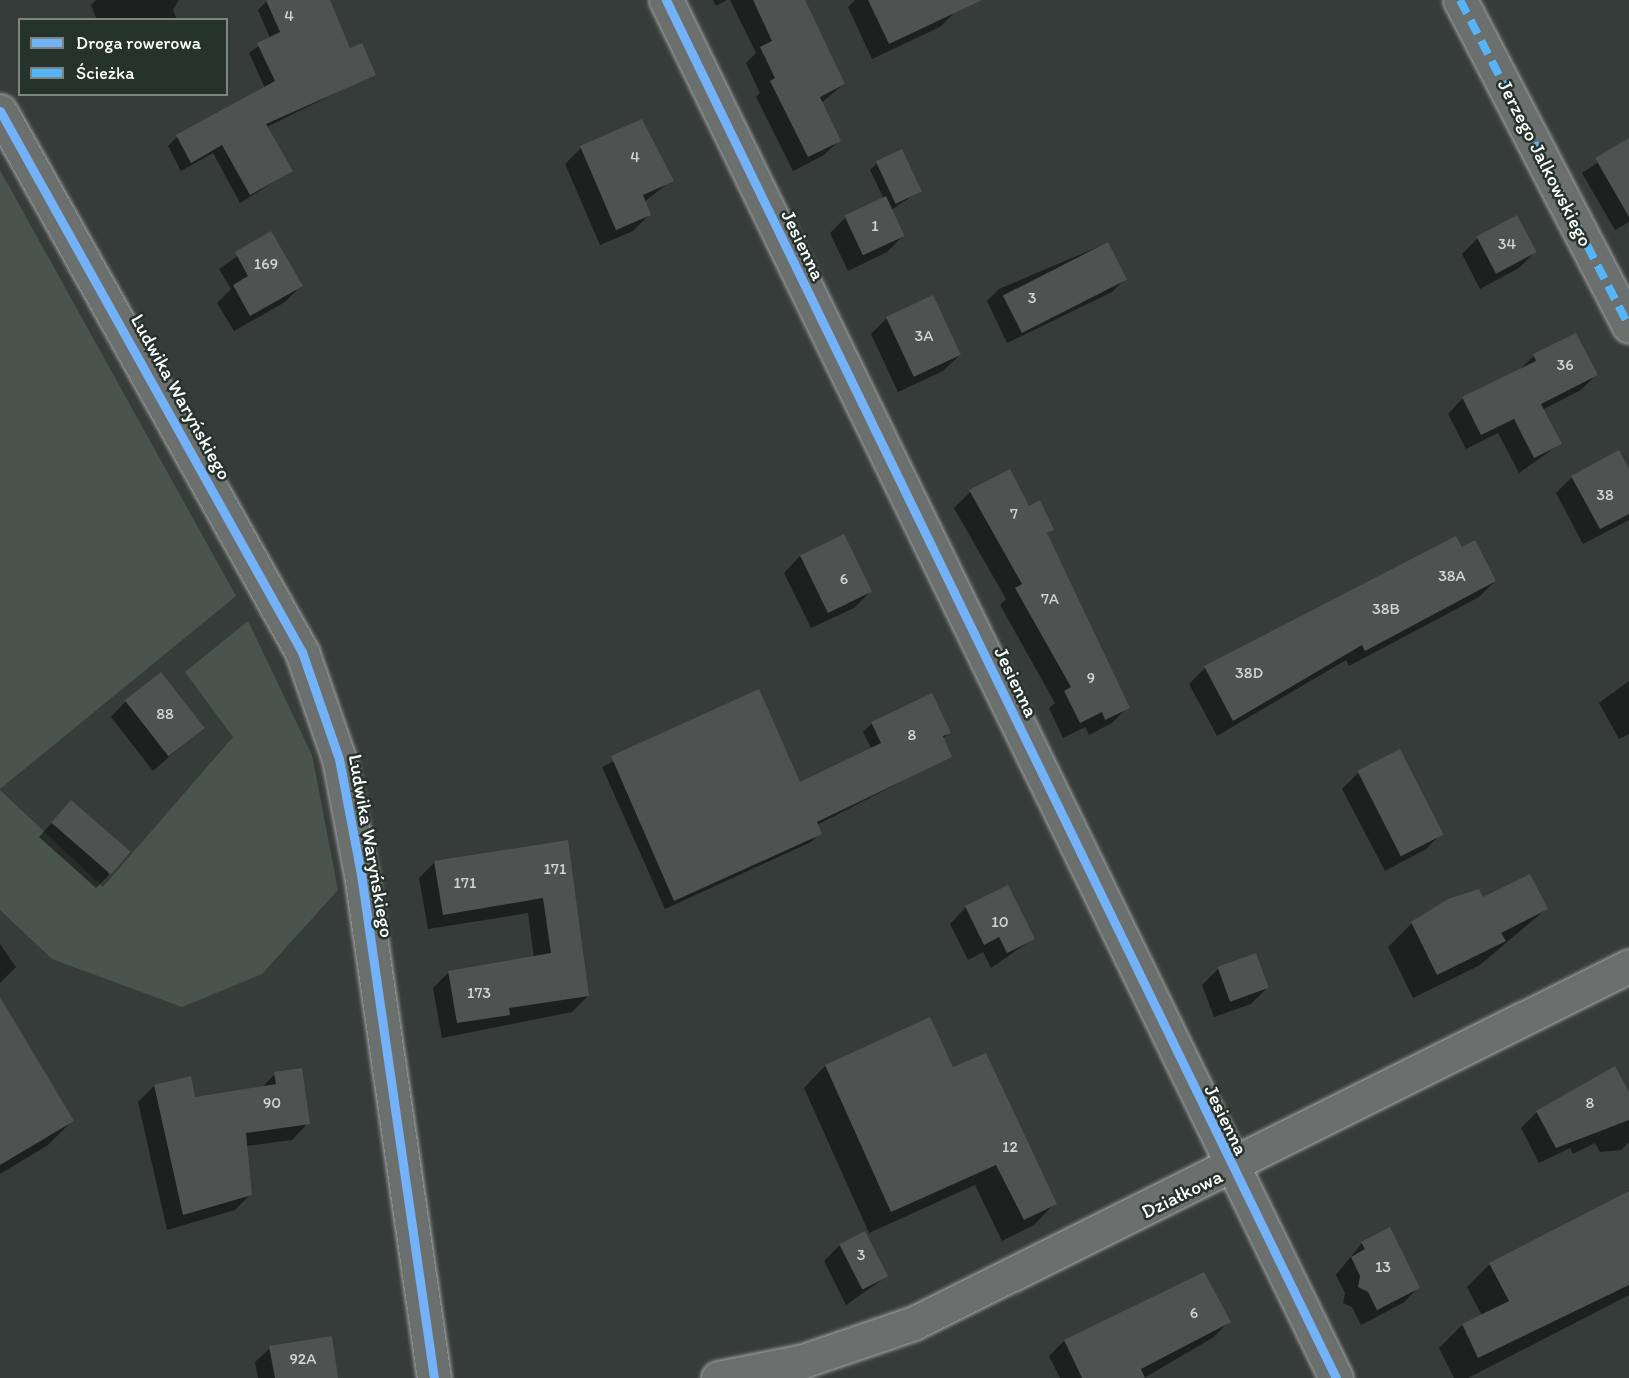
<!DOCTYPE html>
<html>
<head>
<meta charset="utf-8">
<style>
  body { margin:0 }
  #map { position:relative; width:1629px; height:1378px; overflow:hidden; background:#363c39; font-family:Itim,sans-serif }
  div>[style] { position:absolute }
  .green>* { inset:0; background:#4a544f }
  .shadow>* { inset:0; background:#0007 }
  .building>* { inset:0; background:#4e5351; transform-origin:0 0 }
  .roads { filter:drop-shadow(0 0 2px #a5a7a6) drop-shadow(0 0 2px #a5a7a6) }
  .street>* { height:33px; margin:-16.5px; padding:0 16.5px; transform-origin:16.5px; border-radius:16.5px; background:#6b6f6d }
  .secondary>* { height:33px; margin:-16.5px; padding:0 16.5px; transform-origin:16.5px; border-radius:16.5px; background:#6b6f6d }
  .quiet>* { height:8px; margin-top:-4px; transform-origin:0; background:repeating-linear-gradient(90deg,#56b5f8 0 15px,transparent 0 23px) }
  .cycleway>* { height:9px; margin:-4.5px; padding:0 4.5px; transform-origin:4.5px; border-radius:4.5px; background:#73b2f8 }
  span { translate:-50% -50%; white-space:nowrap; text-align:center; line-height:1.15; -webkit-text-stroke:5px #26332d; paint-order:stroke }
  .number-label { font-size:16px; color:#d3d4d4 }
  .number-label span { -webkit-text-stroke-width:0 }
  .street-label { font-size:20px; color:#fff }
  .legend { position:absolute; left:18px; top:18px; width:210px; height:78px; box-sizing:border-box; background:#26332d; border:2px solid #7d8581; margin:0; padding:8px 10px; list-style:none; font-size:18px; color:#fff }
  .legend li { display:flex; align-items:center; gap:12px; height:30px }
  .legend b { width:30px; border:2px solid #7d8581 }
</style>
</head>
<body>
<div id="map">
  <div class="green">
    <div style="clip-path:polygon(0 170px,236px 596px,0 789px)"></div>
    <div style="clip-path:polygon(248px 621px,312px 755px,338px 890px,262px 974px,182px 1007px,52px 959px,0 910px,0 790px,103px 887px,233px 737px,185px 672px)"></div>
  </div>
  <div class="shadow">
    <div style="clip-path:polygon(96px 0,179px 0,173px 10px,177px 20px,97px 20px,91px 5px)"></div>
    <div style="clip-path:polygon(328px 0,349px 50px,374px 74px,267px 127px,291px 171px,240px 203px,213px 153px,181px 171px,168px 146px,177px 137px,265px 88px,249px 53px,270px 38px,258px 10px,268px 0)"></div>
    <div style="clip-path:polygon(713px 0,727px 0,716px 6px)"></div>
    <div style="clip-path:polygon(730px 0,790px 0,844px 84px,821px 103px,839px 140px,824px 155px,793px 171px,756px 97px,760px 93px,746px 63px,756px 53px)"></div>
    <div style="clip-path:polygon(855px 0,951px 0,956px 11px,940px 27px,872px 59px,848px 7px)"></div>
    <div style="clip-path:polygon(1629px 142px,1629px 222px,1615px 230px,1582px 173px)"></div>
    <div style="clip-path:polygon(581px 148px,672px 180px,644px 202px,649px 215px,633px 231px,600px 245px,565px 164px)"></div>
    <div style="clip-path:polygon(877px 163px,920px 191px,891px 210px,903px 236px,887px 252px,848px 271px,830px 233px,846px 217px,884px 199px,870px 170px)"></div>
    <div style="clip-path:polygon(271px 233px,301px 286px,285px 302px,234px 331px,217px 303px,231px 289px,219px 269px)"></div>
    <div style="clip-path:polygon(1478px 238px,1535px 252px,1519px 268px,1480px 289px,1462px 254px)"></div>
    <div style="clip-path:polygon(1107px 243px,1125px 279px,1112px 292px,1007px 343px,987px 301px,999px 289px)"></div>
    <div style="clip-path:polygon(933px 297px,960px 355px,943px 371px,898px 392px,871px 334px,887px 318px)"></div>
    <div style="clip-path:polygon(1534px 356px,1596px 375px,1581px 390px,1542px 410px,1560px 444px,1519px 473px,1498px 433px,1466px 449px,1448px 414px,1463px 398px,1518px 371px)"></div>
    <div style="clip-path:polygon(1629px 472px,1629px 520px,1583px 544px,1556px 493px,1572px 477px)"></div>
    <div style="clip-path:polygon(970px 492px,1028px 508px,1052px 529px,1046px 535px,1128px 707px,1112px 723px,1089px 735px,1085px 727px,1063px 738px,1049px 708px,1055px 703px,1000px 605px,1006px 599px,954px 508px)"></div>
    <div style="clip-path:polygon(844px 536px,870px 592px,854px 608px,811px 628px,784px 573px,800px 556px)"></div>
    <div style="clip-path:polygon(1461px 549px,1495px 581px,1479px 597px,1349px 666px,1346px 660px,1217px 736px,1189px 684px,1205px 668px)"></div>
    <div style="clip-path:polygon(1629px 681px,1629px 734px,1619px 739px,1599px 703px)"></div>
    <div style="clip-path:polygon(758px 691px,799px 784px,872px 750px,863px 732px,872px 723px,949px 732px,943px 739px,951px 756px,817px 825px,820px 833px,811px 842px,665px 909px,602px 767px)"></div>
    <div style="clip-path:polygon(126px 701px,203px 727px,153px 771px,111px 717px)"></div>
    <div style="clip-path:polygon(1399px 751px,1442px 833px,1426px 849px,1385px 871px,1342px 789px,1358px 773px)"></div>
    <div style="clip-path:polygon(71px 802px,109px 875px,96px 888px,39px 837px)"></div>
    <div style="clip-path:polygon(567px 842px,588px 996px,572px 1012px,442px 1038px,433px 988px,449px 972px,534px 958px,528px 913px,428px 929px,419px 878px,435px 862px)"></div>
    <div style="clip-path:polygon(1483px 899px,1546px 909px,1480px 965px,1413px 998px,1388px 947px,1412px 923px)"></div>
    <div style="clip-path:polygon(966px 907px,1033px 939px,991px 968px,983px 952px,968px 960px,950px 924px)"></div>
    <div style="clip-path:polygon(0 944px,16px 967px,0 983px)"></div>
    <div style="clip-path:polygon(1255px 955px,1267px 988px,1251px 1004px,1214px 1017px,1202px 985px,1218px 969px)"></div>
    <div style="clip-path:polygon(0 1000px,72px 1121px,48px 1145px,0 1174px)"></div>
    <div style="clip-path:polygon(929px 1019px,952px 1069px,1055px 1203px,1034px 1225px,1002px 1241px,975px 1185px,869px 1233px,804px 1088px,825px 1066px)"></div>
    <div style="clip-path:polygon(275px 1074px,308px 1123px,292px 1140px,246px 1146px,251px 1194px,235px 1210px,167px 1230px,138px 1102px,154px 1086px,194px 1098px,261px 1088px)"></div>
    <div style="clip-path:polygon(1629px 1096px,1629px 1142px,1621px 1150px,1600px 1152px,1595px 1143px,1573px 1154px,1570px 1148px,1539px 1163px,1521px 1128px,1537px 1112px)"></div>
    <div style="clip-path:polygon(1629px 1193px,1629px 1295px,1468px 1378px,1454px 1378px,1439px 1348px,1462px 1325px,1482px 1316px,1467px 1287px,1490px 1264px)"></div>
    <div style="clip-path:polygon(1362px 1243px,1419px 1287px,1403px 1303px,1361px 1325px,1352px 1307px,1343px 1303px,1345px 1293px,1336px 1275px)"></div>
    <div style="clip-path:polygon(840px 1245px,886px 1277px,846px 1305px,824px 1261px)"></div>
    <div style="clip-path:polygon(1204px 1274px,1229px 1321px,1214px 1337px,1144px 1378px,1060px 1378px,1049px 1356px,1064px 1341px)"></div>
    <div style="clip-path:polygon(270px 1348px,338px 1378px,258px 1378px,255px 1362px)"></div>
  </div>
  <div class="building">
    <div style="clip-path:polygon(266px 0,330px 0,350px 48px,362px 43px,376px 75px,266px 124px,293px 171px,250px 195px,222px 145px,191px 163px,176px 135px,275px 81px,257px 43px,280px 32px)"></div>
    <div style="clip-path:polygon(753px 0,805px 0,845px 84px,820px 97px,841px 141px,808px 157px,770px 81px,775px 78px,760px 47px,772px 41px)"></div>
    <div style="clip-path:polygon(868px 0,982px 0,889px 44px)"></div>
    <div style="clip-path:polygon(642px 119px,674px 181px,643px 195px,651px 215px,616px 230px,580px 146px)"></div>
    <div style="clip-path:polygon(1629px 138px,1629px 217px,1595px 158px)"></div>
    <div style="left:902px;top:149px;width:47px;height:29px;rotate:65deg"></div>
    <div style="left:886px;top:196px;width:44px;height:46px;rotate:65deg"></div>
    <div style="left:1517px;top:215px;width:42px;height:46px;rotate:62deg"></div>
    <div style="clip-path:polygon(271px 231px,303px 286px,250px 316px,233px 285px,248px 276px,235px 252px)"></div>
    <div style="left:1108px;top:242px;width:42px;height:118px;rotate:63deg"></div>
    <div style="left:933px;top:295px;width:66px;height:52px;rotate:65deg"></div>
    <div style="clip-path:polygon(1576px 333px,1598px 375px,1541px 404px,1562px 444px,1534px 458px,1514px 419px,1481px 435px,1462px 397px,1536px 361px,1533px 354px)"></div>
    <div style="clip-path:polygon(1619px 450px,1629px 469px,1629px 514px,1600px 529px,1571px 476px)"></div>
    <div style="clip-path:polygon(1010px 469px,1029px 506px,1040px 500px,1054px 530px,1047px 533px,1130px 708px,1105px 720px,1102px 712px,1080px 723px,1064px 691px,1071px 687px,1015px 588px,1022px 584px,969px 490px)"></div>
    <div style="left:844px;top:534px;width:64px;height:49px;rotate:64deg"></div>
    <div style="clip-path:polygon(1456px 536px,1462px 547px,1475px 540px,1496px 581px,1365px 651px,1362px 645px,1233px 721px,1204px 666px)"></div>
    <div style="left:161px;top:672px;width:71px;height:46px;rotate:52deg"></div>
    <div style="clip-path:polygon(759px 689px,800px 782px,881px 743px,871px 722px,932px 693px,951px 733px,943px 736px,952px 757px,817px 822px,822px 834px,674px 901px,611px 756px)"></div>
    <div style="left:1400px;top:749px;width:96px;height:48px;rotate:63deg"></div>
    <div style="left:71px;top:800px;width:79px;height:30px;rotate:41deg"></div>
    <div style="clip-path:polygon(568px 840px,589px 996px,509px 1008px,510px 1015px,457px 1023px,448px 971px,551px 953px,543px 898px,443px 915px,434px 861px)"></div>
    <div style="clip-path:polygon(1530px 874px,1548px 909px,1501px 933px,1506px 941px,1437px 975px,1411px 922px,1448px 899px,1479px 889px,1483px 897px)"></div>
    <div style="clip-path:polygon(1008px 885px,1035px 939px,1007px 953px,999px 937px,984px 945px,965px 906px)"></div>
    <div style="left:1256px;top:953px;width:37px;height:41px;rotate:70deg"></div>
    <div style="clip-path:polygon(0 997px,74px 1121px,0 1165px)"></div>
    <div style="clip-path:polygon(930px 1017px,953px 1067px,986px 1053px,1057px 1204px,1024px 1220px,996px 1165px,891px 1212px,825px 1065px)"></div>
    <div style="clip-path:polygon(1615px 1066px,1629px 1092px,1629px 1120px,1556px 1148px,1536px 1111px)"></div>
    <div style="clip-path:polygon(302px 1068px,310px 1124px,246px 1133px,252px 1195px,183px 1215px,154px 1085px,191px 1076px,195px 1097px,276px 1084px,274px 1072px)"></div>
    <div style="clip-path:polygon(1629px 1191px,1629px 1285px,1478px 1358px,1462px 1324px,1509px 1301px,1489px 1263px)"></div>
    <div style="clip-path:polygon(1390px 1227px,1420px 1288px,1377px 1310px,1368px 1292px,1358px 1287px,1360px 1276px,1351px 1257px,1365px 1249px,1361px 1242px)"></div>
    <div style="left:865px;top:1231px;width:51px;height:29px;rotate:63deg"></div>
    <div style="clip-path:polygon(1204px 1272px,1231px 1322px,1141px 1369px,1145px 1378px,1082px 1378px,1064px 1340px)"></div>
    <div style="clip-path:polygon(332px 1336px,338px 1378px,275px 1378px,269px 1346px)"></div>
  </div>
  <div class="roads">
    <div class="street">
      <div style="left:666px;top:0;width:1532px;rotate:64.07deg"></div>
      <div style="left:1460px;top:0;width:367px;rotate:62.6deg"></div>
      <div style="left:718px;top:1378px;width:87px;rotate:-11.3deg"></div>
      <div style="left:803px;top:1361px;width:117px;rotate:-18.9deg"></div>
      <div style="left:914px;top:1323px;width:799px;rotate:-26.53deg"></div>
    </div>
    <div class="secondary">
      <div style="left:0;top:111px;width:620px;rotate:60.83deg"></div>
      <div style="left:302px;top:652px;width:113px;rotate:70.9deg"></div>
      <div style="left:339px;top:759px;width:117px;rotate:79.2deg"></div>
      <div style="left:361px;top:874px;width:509px;rotate:81.76deg"></div>
    </div>
  </div>
  <div class="quiet">
    <div style="left:1460px;top:0;width:367px;rotate:62.6deg"></div>
  </div>
  <div class="cycleway">
    <div style="left:666px;top:0;width:1532px;rotate:64.07deg"></div>
    <div style="left:0;top:111px;width:620px;rotate:60.83deg"></div>
    <div style="left:302px;top:652px;width:113px;rotate:70.9deg"></div>
    <div style="left:339px;top:759px;width:117px;rotate:79.2deg"></div>
    <div style="left:361px;top:874px;width:509px;rotate:81.76deg"></div>
  </div>
  <div class="number-label">
    <span style="left:289px;top:16px">4</span>
    <span style="left:635px;top:157px">4</span>
    <span style="left:875px;top:226px">1</span>
    <span style="left:1507px;top:244px">34</span>
    <span style="left:266px;top:264px">169</span>
    <span style="left:1032px;top:298px">3</span>
    <span style="left:924px;top:336px">3A</span>
    <span style="left:1565px;top:365px">36</span>
    <span style="left:1605px;top:495px">38</span>
    <span style="left:1014px;top:514px">7</span>
    <span style="left:1452px;top:576px">38A</span>
    <span style="left:844px;top:579px">6</span>
    <span style="left:1050px;top:599px">7A</span>
    <span style="left:1386px;top:609px">38B</span>
    <span style="left:1249px;top:673px">38D</span>
    <span style="left:1091px;top:678px">9</span>
    <span style="left:165px;top:714px">88</span>
    <span style="left:912px;top:735px">8</span>
    <span style="left:555px;top:869px">171</span>
    <span style="left:465px;top:883px">171</span>
    <span style="left:1000px;top:922px">10</span>
    <span style="left:479px;top:993px">173</span>
    <span style="left:272px;top:1103px">90</span>
    <span style="left:1590px;top:1103px">8</span>
    <span style="left:1010px;top:1147px">12</span>
    <span style="left:861px;top:1255px">3</span>
    <span style="left:1383px;top:1267px">13</span>
    <span style="left:1194px;top:1313px">6</span>
    <span style="left:303px;top:1359px">92A</span>
  </div>
  <div class="street-label">
    <span style="left:1545px;top:163px;rotate:63deg">Jerzego Jalkowskiego</span>
    <span style="left:803px;top:245px;rotate:64deg">Jesienna</span>
    <span style="left:181px;top:397px;rotate:61deg">Ludwika Waryńskiego</span>
    <span style="left:1016px;top:682px;rotate:64deg">Jesienna</span>
    <span style="left:371px;top:846px;rotate:80deg">Ludwika Waryńskiego</span>
    <span style="left:1226px;top:1120px;rotate:64deg">Jesienna</span>
    <span style="left:1182px;top:1194px;rotate:-26deg">Działkowa</span>
  </div>
  <ul class="legend">
  <li><b style="height:8px;background:#73b2f8"></b>Droga rowerowa</li>
  <li><b style="height:8px;background:#56b5f8"></b>Ścieżka</li>
  </ul>
</div>
</body>
</html>
